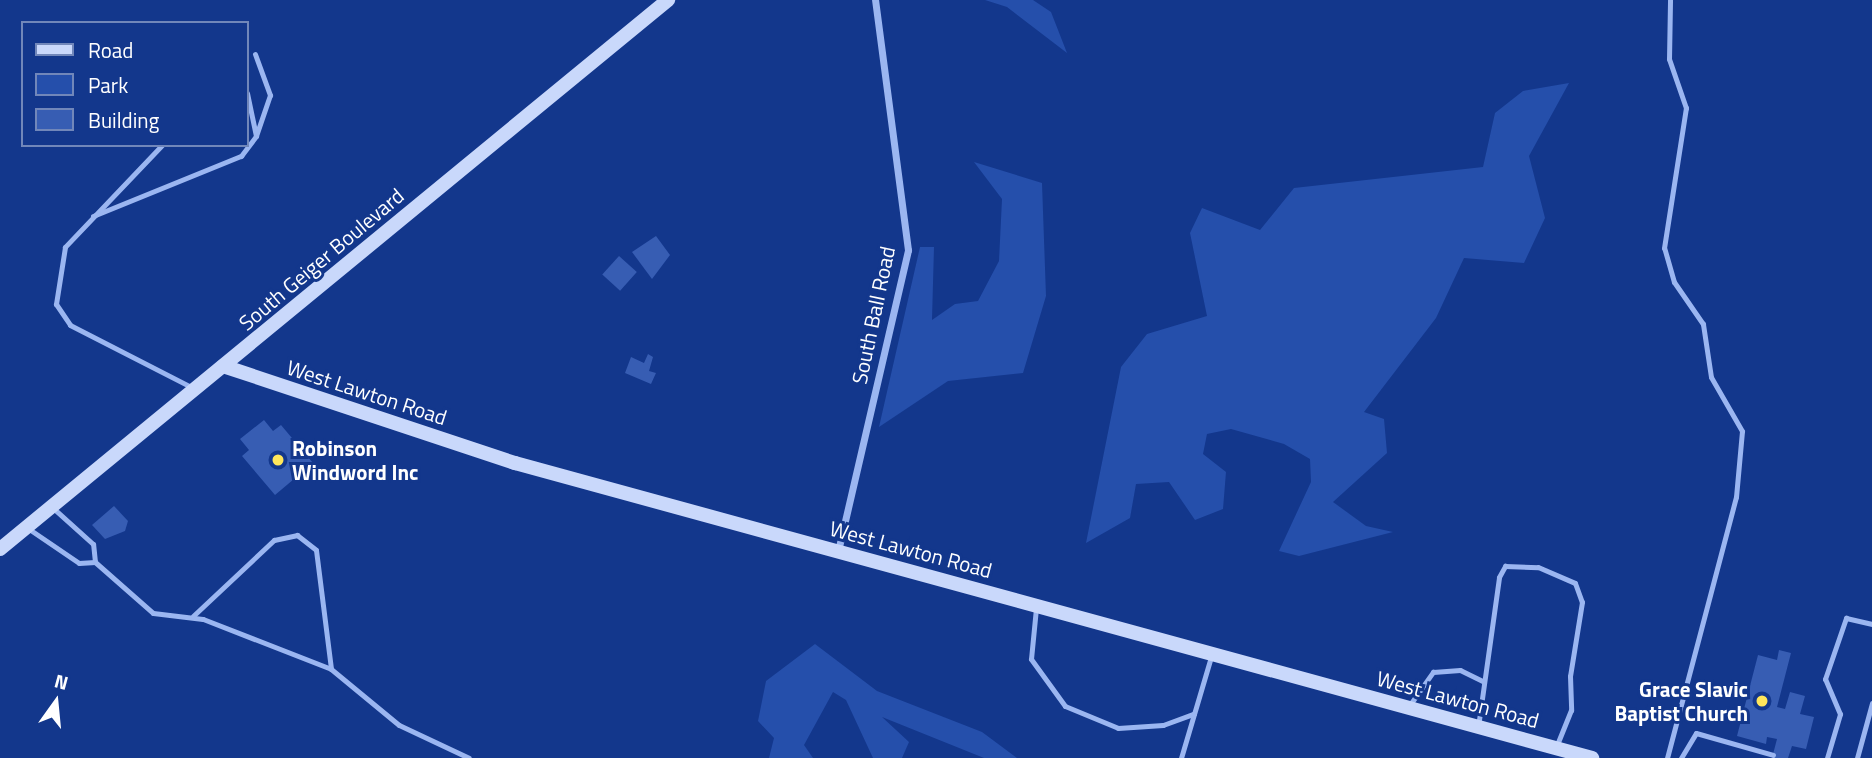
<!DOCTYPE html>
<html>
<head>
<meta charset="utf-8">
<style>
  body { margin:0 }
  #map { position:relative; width:1872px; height:758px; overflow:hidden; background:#13378c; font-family:"Titillium Web",sans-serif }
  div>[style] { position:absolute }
  .green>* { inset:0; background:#254fab }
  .building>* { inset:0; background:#375db3; transform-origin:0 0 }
  .lane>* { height:5px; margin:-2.5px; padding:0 2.5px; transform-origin:2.5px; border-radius:2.5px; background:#9bb6f1 }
  .street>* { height:7px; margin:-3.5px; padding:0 3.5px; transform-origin:3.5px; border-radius:3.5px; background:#9bb6f1 }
  .secondary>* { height:14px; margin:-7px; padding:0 7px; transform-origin:7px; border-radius:7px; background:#c9d8fb }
  .dots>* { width:19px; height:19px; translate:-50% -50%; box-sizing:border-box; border:4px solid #13378c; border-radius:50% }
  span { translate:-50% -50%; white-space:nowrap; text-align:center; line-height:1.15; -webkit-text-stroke:6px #13378c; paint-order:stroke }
  .street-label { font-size:21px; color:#fff }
  .poi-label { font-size:21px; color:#fff; font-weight:700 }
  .left { translate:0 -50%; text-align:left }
  .right { translate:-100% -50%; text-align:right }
  .legend { position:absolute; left:21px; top:21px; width:228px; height:126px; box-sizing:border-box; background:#13378c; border:2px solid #7187ba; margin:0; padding:9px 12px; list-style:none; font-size:21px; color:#fff }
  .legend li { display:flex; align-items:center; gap:14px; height:35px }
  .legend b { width:35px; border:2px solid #7187ba }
  .north { position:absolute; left:21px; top:667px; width:70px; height:70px; -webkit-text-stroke:5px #13378c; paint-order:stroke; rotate:15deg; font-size:19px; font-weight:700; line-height:28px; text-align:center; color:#fff }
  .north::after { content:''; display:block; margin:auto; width:24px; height:32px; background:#fff; clip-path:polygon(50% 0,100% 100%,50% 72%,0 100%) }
</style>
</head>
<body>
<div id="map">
  <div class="green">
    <div style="clip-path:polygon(985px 0,1033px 0,1051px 12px,1067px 53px,1007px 7px)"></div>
    <div style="clip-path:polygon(1569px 83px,1529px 156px,1545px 218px,1524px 263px,1464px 258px,1436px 318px,1364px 412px,1384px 419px,1387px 453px,1333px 502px,1366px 526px,1393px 532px,1299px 556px,1279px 551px,1311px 482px,1310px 459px,1284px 444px,1231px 429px,1207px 434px,1203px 454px,1226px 472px,1223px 509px,1195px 520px,1169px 482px,1136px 484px,1130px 518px,1086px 543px,1121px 367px,1147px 334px,1207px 316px,1190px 233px,1202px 208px,1260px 230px,1294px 188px,1483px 167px,1495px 113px,1523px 91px)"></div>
    <div style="clip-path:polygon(974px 162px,1042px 183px,1046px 296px,1023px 373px,948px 381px,879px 427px,920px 247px,934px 247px,932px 320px,955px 304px,978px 301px,999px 261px,1002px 199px)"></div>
    <div style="clip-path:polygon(815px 644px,877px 691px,982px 732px,1017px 758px,984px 758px,882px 717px,909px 742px,902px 758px,873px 758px,846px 700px,833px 692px,804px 745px,813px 758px,769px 758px,774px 738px,758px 721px,766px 681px)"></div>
  </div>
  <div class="building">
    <div style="clip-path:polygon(656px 236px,670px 255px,652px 279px,632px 252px)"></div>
    <div style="left:619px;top:256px;width:24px;height:25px;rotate:42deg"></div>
    <div style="clip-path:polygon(648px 354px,653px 357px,649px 371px,656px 373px,651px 384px,625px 373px,631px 357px,644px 363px)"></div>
    <div style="clip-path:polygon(264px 420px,273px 431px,281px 425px,313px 463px,275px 495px,242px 456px,249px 450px,240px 439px)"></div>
    <div style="clip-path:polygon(114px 506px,128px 521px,125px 531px,105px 539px,92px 525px)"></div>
    <div style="clip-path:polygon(1779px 650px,1791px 653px,1777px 707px,1785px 709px,1790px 692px,1805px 696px,1800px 714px,1814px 717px,1806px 749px,1792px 746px,1788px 758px,1772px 758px,1777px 739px,1767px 737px,1766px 744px,1737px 736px,1758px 655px,1777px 660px)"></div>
  </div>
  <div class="lane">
    <div style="left:255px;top:54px;width:44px;rotate:69.9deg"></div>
    <div style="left:270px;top:95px;width:43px;rotate:108.9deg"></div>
    <div style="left:162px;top:145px;width:141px;rotate:133.6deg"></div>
    <div style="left:65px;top:247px;width:58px;rotate:99deg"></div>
    <div style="left:56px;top:304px;width:25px;rotate:56deg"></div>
    <div style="left:70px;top:325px;width:138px;rotate:27.1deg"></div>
    <div style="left:93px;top:216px;width:160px;rotate:-22.1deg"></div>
    <div style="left:241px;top:156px;width:25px;rotate:-53deg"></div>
    <div style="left:256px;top:136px;width:44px;rotate:-101.8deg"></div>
    <div style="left:29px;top:529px;width:60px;rotate:34.2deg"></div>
    <div style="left:79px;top:563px;width:16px;rotate:-4deg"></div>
    <div style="left:95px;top:562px;width:18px;rotate:-96deg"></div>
    <div style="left:93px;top:544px;width:54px;rotate:-138deg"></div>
    <div style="left:95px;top:562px;width:77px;rotate:41.3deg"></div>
    <div style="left:153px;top:613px;width:50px;rotate:6.8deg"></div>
    <div style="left:203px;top:619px;width:137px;rotate:21.3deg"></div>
    <div style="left:331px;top:669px;width:88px;rotate:39.5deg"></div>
    <div style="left:399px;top:725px;width:77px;rotate:25.2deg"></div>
    <div style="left:1036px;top:608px;width:51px;rotate:95.6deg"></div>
    <div style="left:1031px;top:659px;width:58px;rotate:54.1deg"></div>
    <div style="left:1065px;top:706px;width:57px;rotate:22.5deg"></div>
    <div style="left:1118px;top:728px;width:45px;rotate:-3.8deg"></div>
    <div style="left:1163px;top:725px;width:33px;rotate:-20deg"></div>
    <div style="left:193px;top:616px;width:111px;rotate:-43.2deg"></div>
    <div style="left:274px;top:540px;width:24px;rotate:-12deg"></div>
    <div style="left:297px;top:535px;width:24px;rotate:38deg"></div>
    <div style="left:316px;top:550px;width:120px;rotate:82.8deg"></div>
    <div style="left:1409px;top:706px;width:42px;rotate:-54.8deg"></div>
    <div style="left:1433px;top:672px;width:27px;rotate:-4deg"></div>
    <div style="left:1460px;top:670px;width:25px;rotate:26deg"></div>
    <div style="left:1478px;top:727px;width:151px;rotate:-82deg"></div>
    <div style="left:1499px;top:577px;width:13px;rotate:-61deg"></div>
    <div style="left:1505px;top:566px;width:33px;rotate:2deg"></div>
    <div style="left:1538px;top:567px;width:40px;rotate:23.4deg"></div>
    <div style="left:1575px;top:583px;width:20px;rotate:70deg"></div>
    <div style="left:1582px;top:602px;width:75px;rotate:99.2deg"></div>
    <div style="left:1570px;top:676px;width:34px;rotate:88deg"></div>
    <div style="left:1571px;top:710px;width:38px;rotate:112deg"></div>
    <div style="left:1181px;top:758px;width:105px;rotate:-73.5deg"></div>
    <div style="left:1667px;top:758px;width:270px;rotate:-75.2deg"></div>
    <div style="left:1736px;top:497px;width:66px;rotate:-84.8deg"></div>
    <div style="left:1742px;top:431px;width:62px;rotate:-119.9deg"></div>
    <div style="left:1711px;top:377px;width:54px;rotate:-98.6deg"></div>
    <div style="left:1703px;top:324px;width:51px;rotate:-124.6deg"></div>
    <div style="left:1674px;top:282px;width:35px;rotate:-106deg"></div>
    <div style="left:1664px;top:248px;width:142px;rotate:-81.1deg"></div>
    <div style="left:1686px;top:108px;width:52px;rotate:-109.1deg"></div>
    <div style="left:1669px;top:59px;width:59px;rotate:-89deg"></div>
    <div style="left:1681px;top:758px;width:29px;rotate:-59deg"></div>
    <div style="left:1696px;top:733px;width:80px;rotate:15.9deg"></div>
    <div style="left:1827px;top:758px;width:46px;rotate:-73.5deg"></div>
    <div style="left:1840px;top:714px;width:38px;rotate:-113deg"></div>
    <div style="left:1825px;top:679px;width:65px;rotate:-71deg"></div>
    <div style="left:1846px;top:618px;width:27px;rotate:13deg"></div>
    <div style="left:1857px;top:758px;width:57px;rotate:-74.7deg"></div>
  </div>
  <div class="street">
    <div style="left:838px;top:551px;width:309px;rotate:-76.9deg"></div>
    <div style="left:908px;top:250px;width:252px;rotate:-97.5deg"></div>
  </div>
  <div class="secondary">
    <div style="left:223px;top:366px;width:308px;rotate:18.4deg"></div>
    <div style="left:515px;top:463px;width:1117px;rotate:15.32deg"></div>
    <div style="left:0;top:549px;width:865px;rotate:-39.42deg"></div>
  </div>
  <div class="dots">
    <div style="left:278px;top:460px;background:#ffe65b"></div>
    <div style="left:1762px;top:701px;background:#ffe65b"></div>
  </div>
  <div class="street-label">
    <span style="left:321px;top:259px;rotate:-40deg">South Geiger Boulevard</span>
    <span style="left:873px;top:315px;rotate:-78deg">South Ball Road</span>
    <span style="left:367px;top:392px;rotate:18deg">West Lawton Road</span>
    <span style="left:911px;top:549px;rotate:15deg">West Lawton Road</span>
    <span style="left:1458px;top:699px;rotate:15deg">West Lawton Road</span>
  </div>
  <div class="poi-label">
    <span class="left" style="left:292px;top:460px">Robinson<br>Windword Inc</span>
    <span class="right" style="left:1748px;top:701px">Grace Slavic<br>Baptist Church</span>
  </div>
  <ul class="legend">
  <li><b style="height:9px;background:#c9d8fb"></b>Road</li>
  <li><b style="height:19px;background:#254fab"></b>Park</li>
  <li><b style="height:19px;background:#375db3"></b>Building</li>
  </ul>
  <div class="north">N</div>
</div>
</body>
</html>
